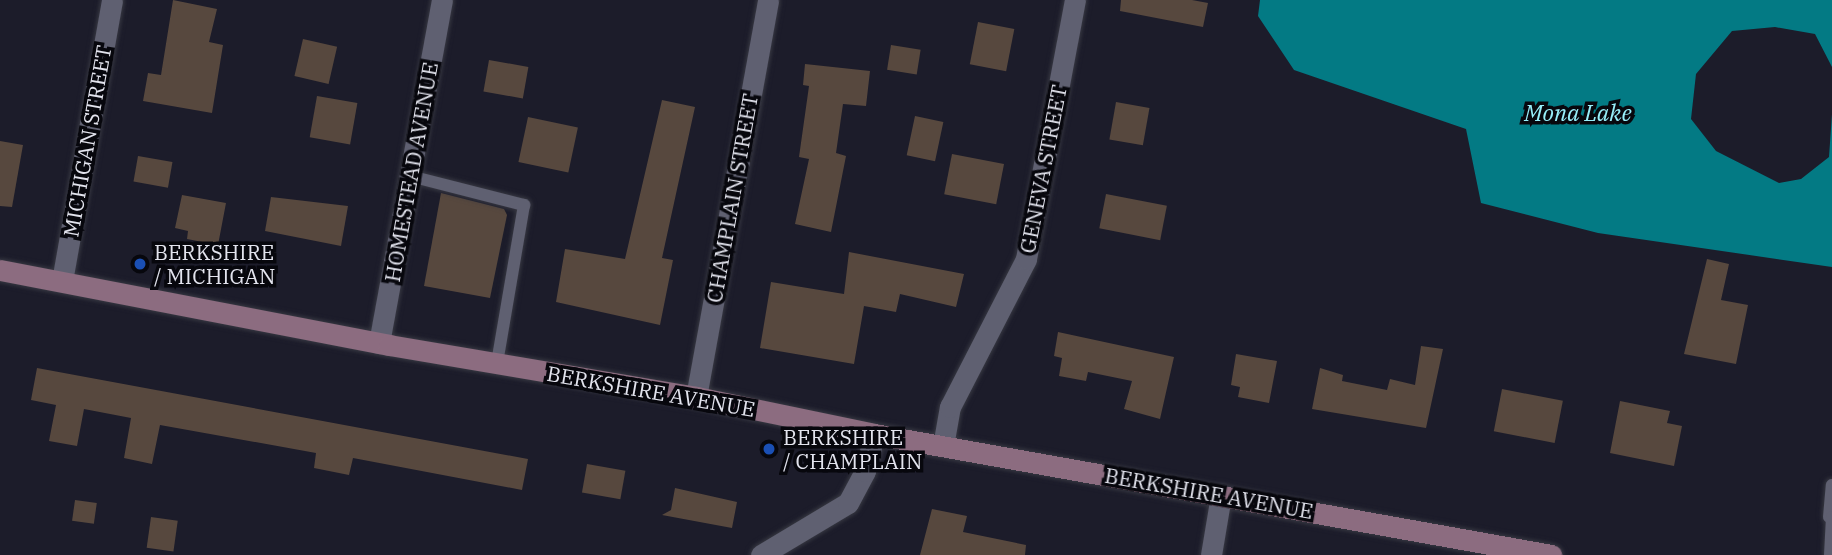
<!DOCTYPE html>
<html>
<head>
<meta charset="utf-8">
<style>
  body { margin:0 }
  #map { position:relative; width:1832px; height:555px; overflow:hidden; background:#1c1c2a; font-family:"IBM Plex Serif",serif }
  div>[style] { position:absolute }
  .water>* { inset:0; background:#037a84 }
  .building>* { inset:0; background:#57483e; transform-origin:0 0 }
  .roads { filter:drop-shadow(0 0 2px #373842) drop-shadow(0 0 2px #373842) }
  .lane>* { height:12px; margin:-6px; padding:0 6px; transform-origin:6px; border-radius:6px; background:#5f6071 }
  .street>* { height:21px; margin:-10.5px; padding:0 10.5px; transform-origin:10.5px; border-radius:10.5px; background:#5f6071 }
  .secondary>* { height:21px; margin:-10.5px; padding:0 10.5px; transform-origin:10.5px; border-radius:10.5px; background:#8c6c80 }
  .dots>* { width:19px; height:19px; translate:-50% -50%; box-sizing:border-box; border:4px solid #07070d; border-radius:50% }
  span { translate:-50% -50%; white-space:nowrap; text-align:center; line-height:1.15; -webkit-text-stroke:7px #07070d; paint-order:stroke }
  .street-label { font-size:21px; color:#e3e4ee }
  .poi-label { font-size:21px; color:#e3e4ee }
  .left { translate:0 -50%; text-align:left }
  .water-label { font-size:23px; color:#98effa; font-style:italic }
</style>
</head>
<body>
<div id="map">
  <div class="water">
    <div style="clip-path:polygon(1260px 0,1832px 0,1832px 67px,1815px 34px,1775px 27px,1732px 31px,1696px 74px,1691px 119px,1716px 151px,1779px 183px,1801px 179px,1829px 157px,1832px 114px,1832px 267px,1598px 233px,1481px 203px,1466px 129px,1294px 70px,1258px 16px)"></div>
  </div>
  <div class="building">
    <div style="clip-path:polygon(173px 0,217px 9px,209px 42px,223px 45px,212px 113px,143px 101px,148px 73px,161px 75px)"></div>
    <div style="clip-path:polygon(1121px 0,1192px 0,1208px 3px,1203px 27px,1120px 11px)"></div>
    <div style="left:978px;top:22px;width:37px;height:43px;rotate:11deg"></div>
    <div style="left:303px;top:39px;width:35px;height:38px;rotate:13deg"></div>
    <div style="left:891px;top:45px;width:30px;height:25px;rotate:9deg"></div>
    <div style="left:489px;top:60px;width:40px;height:32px;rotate:10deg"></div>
    <div style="clip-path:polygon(805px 64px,870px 71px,866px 106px,843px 104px,836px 153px,846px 156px,831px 232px,795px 224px,809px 159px,799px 157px,809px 86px,803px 85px)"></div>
    <div style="left:317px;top:96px;width:41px;height:42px;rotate:10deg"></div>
    <div style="clip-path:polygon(662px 100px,695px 107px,662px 258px,673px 260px,660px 325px,556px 302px,565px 249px,625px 259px)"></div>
    <div style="left:1116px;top:102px;width:34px;height:38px;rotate:10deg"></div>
    <div style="left:915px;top:116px;width:29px;height:40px;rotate:12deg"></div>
    <div style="left:528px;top:117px;width:51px;height:46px;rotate:12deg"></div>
    <div style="clip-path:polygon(0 141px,23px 145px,12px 207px,0 206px)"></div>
    <div style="left:952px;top:154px;width:53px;height:41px;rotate:11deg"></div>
    <div style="left:138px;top:156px;width:35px;height:26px;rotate:10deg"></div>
    <div style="clip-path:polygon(441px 193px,504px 209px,507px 215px,490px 298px,424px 286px)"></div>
    <div style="left:1106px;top:194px;width:62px;height:35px;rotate:11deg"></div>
    <div style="clip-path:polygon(182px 195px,226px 203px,218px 245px,187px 239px,188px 231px,175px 228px)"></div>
    <div style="clip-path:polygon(271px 197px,348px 206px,341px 246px,265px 231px)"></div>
    <div style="clip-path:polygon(849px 252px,964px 274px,956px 307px,900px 294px,896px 312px,864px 306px,854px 364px,760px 348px,771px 282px,844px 294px)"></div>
    <div style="clip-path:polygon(1707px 259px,1729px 264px,1721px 300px,1748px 305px,1736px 364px,1684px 354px)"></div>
    <div style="clip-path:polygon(1058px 332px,1174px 357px,1160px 419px,1124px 409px,1132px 381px,1088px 372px,1086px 381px,1059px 376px,1062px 358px,1054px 356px)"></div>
    <div style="clip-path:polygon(1421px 346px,1443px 349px,1426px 428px,1312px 409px,1320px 368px,1343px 375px,1342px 381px,1387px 390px,1390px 379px,1415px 385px)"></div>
    <div style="clip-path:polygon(1236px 354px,1277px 361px,1269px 403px,1238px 397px,1240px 387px,1231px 385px)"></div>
    <div style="clip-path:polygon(37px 368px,528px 459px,522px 490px,353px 458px,349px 475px,314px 468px,316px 453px,160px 425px,152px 464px,124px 458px,131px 418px,84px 409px,77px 446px,49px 441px,56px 405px,31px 400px)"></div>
    <div style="left:1502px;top:389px;width:62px;height:43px;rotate:11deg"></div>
    <div style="clip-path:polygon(1620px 401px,1670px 411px,1667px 423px,1682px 426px,1674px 466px,1610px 453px)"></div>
    <div style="left:587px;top:464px;width:39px;height:29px;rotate:10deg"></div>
    <div style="clip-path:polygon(675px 488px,737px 502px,732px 528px,662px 515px,671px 510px)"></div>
    <div style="left:75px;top:500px;width:22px;height:21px;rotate:8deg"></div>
    <div style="clip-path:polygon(932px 509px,967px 516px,963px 532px,1026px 545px,1025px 555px,920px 555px)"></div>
    <div style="left:151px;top:517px;width:27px;height:31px;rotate:8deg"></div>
  </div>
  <div class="roads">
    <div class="lane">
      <div style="left:410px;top:176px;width:118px;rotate:14.3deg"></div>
      <div style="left:524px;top:205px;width:160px;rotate:99.7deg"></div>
      <div style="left:1829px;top:517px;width:32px;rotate:-85deg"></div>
      <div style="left:1830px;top:555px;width:38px;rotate:-87deg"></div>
    </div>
    <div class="street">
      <div style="left:62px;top:281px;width:285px;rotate:-79.9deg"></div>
      <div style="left:379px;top:343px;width:349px;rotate:-79.6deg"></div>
      <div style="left:696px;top:397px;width:403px;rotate:-79.7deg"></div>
      <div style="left:943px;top:446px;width:40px;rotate:-80deg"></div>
      <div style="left:950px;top:407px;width:166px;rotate:-62.8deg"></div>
      <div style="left:1026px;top:259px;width:264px;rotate:-79.3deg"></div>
      <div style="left:761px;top:555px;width:101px;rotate:-30.9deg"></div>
      <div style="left:848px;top:503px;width:36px;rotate:-62deg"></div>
      <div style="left:865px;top:471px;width:38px;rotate:-76deg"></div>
      <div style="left:1211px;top:555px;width:61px;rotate:-80.5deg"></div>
    </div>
    <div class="secondary">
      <div style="left:0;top:270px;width:396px;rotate:10.9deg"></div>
      <div style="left:389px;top:345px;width:311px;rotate:9.6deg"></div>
      <div style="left:696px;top:397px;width:182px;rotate:11.7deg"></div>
      <div style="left:874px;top:434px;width:688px;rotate:10.13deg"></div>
    </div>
  </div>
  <div class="dots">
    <div style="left:140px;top:264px;background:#1a4fb4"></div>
    <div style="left:769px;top:449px;background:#1a4fb4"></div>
  </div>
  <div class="street-label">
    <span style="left:87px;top:141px;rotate:-80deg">MICHIGAN STREET</span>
    <span style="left:1043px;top:169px;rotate:-79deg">GENEVA STREET</span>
    <span style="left:411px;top:172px;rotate:-80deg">HOMESTEAD AVENUE</span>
    <span style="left:732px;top:198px;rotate:-80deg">CHAMPLAIN STREET</span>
    <span style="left:651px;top:391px;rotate:10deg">BERKSHIRE AVENUE</span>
    <span style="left:1209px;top:493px;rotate:10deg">BERKSHIRE AVENUE</span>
  </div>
  <div class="poi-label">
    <span class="left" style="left:154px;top:264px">BERKSHIRE<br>/ MICHIGAN</span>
    <span class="left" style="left:783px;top:449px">BERKSHIRE<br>/ CHAMPLAIN</span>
  </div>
  <div class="water-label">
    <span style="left:1578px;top:112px">Mona Lake</span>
  </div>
</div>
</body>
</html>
